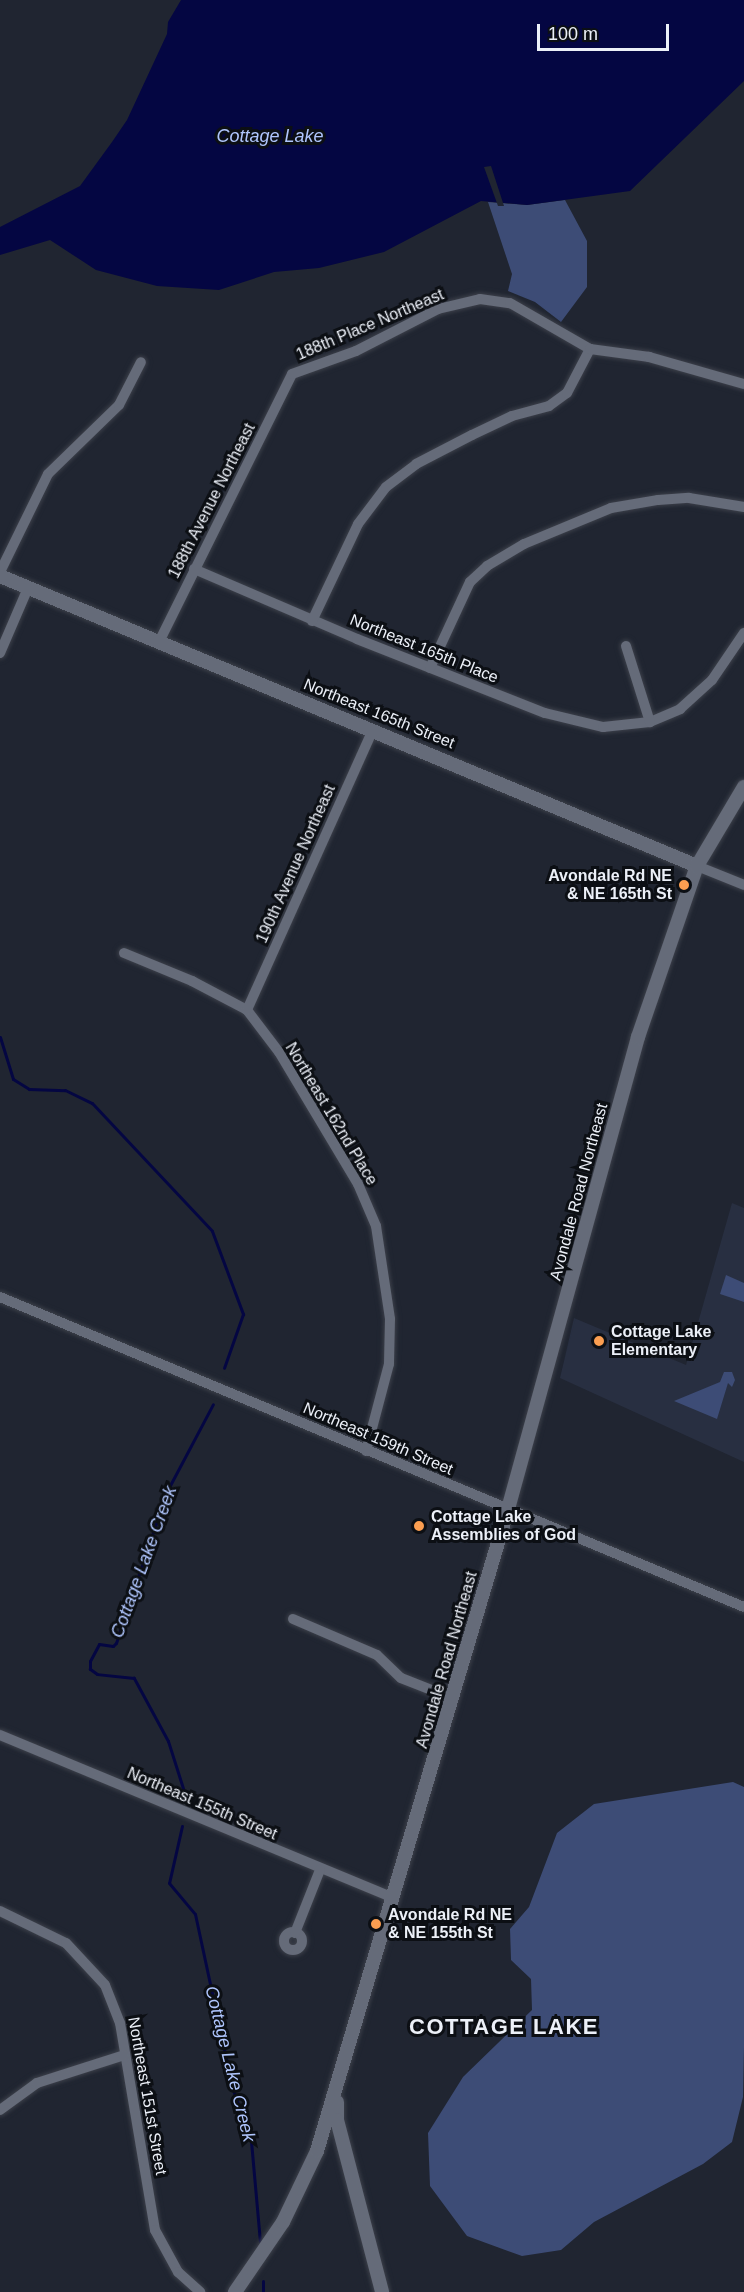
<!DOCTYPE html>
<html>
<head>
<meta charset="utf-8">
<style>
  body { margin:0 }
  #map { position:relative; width:744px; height:2292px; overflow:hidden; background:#202531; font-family:Helvetica,sans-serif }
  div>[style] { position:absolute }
  .built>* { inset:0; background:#282f41 }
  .green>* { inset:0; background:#3d4c76 }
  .water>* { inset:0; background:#040642 }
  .pier>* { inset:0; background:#202531 }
  .stream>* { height:3px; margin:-1.5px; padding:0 1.5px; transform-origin:1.5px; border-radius:1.5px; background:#040642 }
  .roads { filter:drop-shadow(0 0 2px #3c404a) drop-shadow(0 0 2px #3c404a) }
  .street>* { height:10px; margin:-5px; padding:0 5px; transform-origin:5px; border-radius:5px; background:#656b79 }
  .street>.ring { margin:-5px; padding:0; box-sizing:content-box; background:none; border:10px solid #656b79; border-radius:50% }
  .secondary>* { height:14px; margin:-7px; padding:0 7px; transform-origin:7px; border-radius:7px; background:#656b79 }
  .dots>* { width:16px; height:16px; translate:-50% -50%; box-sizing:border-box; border:3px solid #0c0f14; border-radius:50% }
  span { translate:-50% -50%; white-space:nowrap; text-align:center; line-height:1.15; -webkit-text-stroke:6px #0c0f14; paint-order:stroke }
  .street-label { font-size:16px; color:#ecf0f8 }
  .poi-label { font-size:16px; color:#ecf0f8; font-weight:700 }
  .right { translate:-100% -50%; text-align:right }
  .left { translate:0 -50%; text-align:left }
  .water-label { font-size:18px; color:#afc5fd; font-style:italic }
  .district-label { font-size:22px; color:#ecf0f8; font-weight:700; letter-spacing:1.5px }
  .scale { position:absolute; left:537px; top:24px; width:132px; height:27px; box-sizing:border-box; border:3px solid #ecf0f8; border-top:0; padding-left:8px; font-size:18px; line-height:21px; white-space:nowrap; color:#ecf0f8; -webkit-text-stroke:4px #0c0f14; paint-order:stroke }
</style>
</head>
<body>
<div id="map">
  <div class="built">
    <div style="clip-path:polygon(732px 1203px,744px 1208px,744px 1462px,560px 1378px,574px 1318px,686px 1365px)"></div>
  </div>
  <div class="green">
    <div style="clip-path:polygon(565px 200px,587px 241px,587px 287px,561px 322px,535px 302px,508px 291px,512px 274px,488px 202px,527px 205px)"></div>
    <div style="clip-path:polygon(726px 1275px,744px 1283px,744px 1302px,720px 1294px)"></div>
    <div style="clip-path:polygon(724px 1372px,732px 1372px,735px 1380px,732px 1387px,728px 1383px,717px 1419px,674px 1401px,720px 1382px)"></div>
    <div style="clip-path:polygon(733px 1782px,744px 1787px,744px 2047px,743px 2097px,732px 2142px,703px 2164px,594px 2222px,561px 2250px,522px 2256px,467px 2236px,430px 2186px,428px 2133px,463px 2077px,532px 2010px,531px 1979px,511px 1960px,510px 1929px,529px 1907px,557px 1833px,594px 1804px)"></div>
  </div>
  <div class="water">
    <div style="clip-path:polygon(181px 0,744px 0,744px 81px,630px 191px,527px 205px,481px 201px,384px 252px,319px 268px,274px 272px,219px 290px,157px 286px,96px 270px,50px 240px,0 255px,0 227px,80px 186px,112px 142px,127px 120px,167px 34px,168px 22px)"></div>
  </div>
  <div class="pier">
    <div style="clip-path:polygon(491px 166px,504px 206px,498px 206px,484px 167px)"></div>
  </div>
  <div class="stream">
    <div style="left:0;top:1037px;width:44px;rotate:72.8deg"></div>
    <div style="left:13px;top:1079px;width:19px;rotate:32deg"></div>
    <div style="left:29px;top:1089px;width:36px;rotate:2deg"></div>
    <div style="left:65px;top:1090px;width:30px;rotate:26deg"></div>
    <div style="left:92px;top:1103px;width:175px;rotate:46.8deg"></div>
    <div style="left:212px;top:1231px;width:89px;rotate:69.5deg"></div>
    <div style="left:243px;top:1314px;width:57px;rotate:109.4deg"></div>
    <div style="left:188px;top:1804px;width:66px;rotate:-107.6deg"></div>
    <div style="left:168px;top:1741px;width:72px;rotate:-118.4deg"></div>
    <div style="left:134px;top:1678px;width:37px;rotate:-174deg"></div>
    <div style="left:97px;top:1674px;width:9px;rotate:-144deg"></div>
    <div style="left:90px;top:1669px;width:8px;rotate:-90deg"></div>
    <div style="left:90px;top:1661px;width:19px;rotate:-62deg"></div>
    <div style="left:99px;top:1644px;width:14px;rotate:8deg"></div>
    <div style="left:113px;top:1646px;width:4px;rotate:-45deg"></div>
    <div style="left:116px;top:1643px;width:160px;rotate:-71.5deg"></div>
    <div style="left:167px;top:1491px;width:98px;rotate:-62.1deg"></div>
    <div style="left:182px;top:1826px;width:58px;rotate:102.8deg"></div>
    <div style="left:169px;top:1883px;width:40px;rotate:50deg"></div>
    <div style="left:195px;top:1914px;width:177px;rotate:77.9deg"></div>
    <div style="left:232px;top:2087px;width:57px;rotate:70.6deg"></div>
    <div style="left:251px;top:2141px;width:101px;rotate:84.9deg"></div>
    <div style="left:263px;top:2292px;width:11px;rotate:-90deg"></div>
  </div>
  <div class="roads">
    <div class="street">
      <div style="left:194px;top:569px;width:177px;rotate:23.2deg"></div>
      <div style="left:357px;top:639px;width:202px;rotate:21.5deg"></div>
      <div style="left:545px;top:713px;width:60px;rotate:13.6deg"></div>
      <div style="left:603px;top:727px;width:47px;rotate:-6.1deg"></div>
      <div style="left:650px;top:722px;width:33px;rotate:-23deg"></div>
      <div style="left:680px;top:709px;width:43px;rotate:-42.2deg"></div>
      <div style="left:712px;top:680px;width:57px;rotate:-55.8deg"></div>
      <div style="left:0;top:572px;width:109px;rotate:-63.9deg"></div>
      <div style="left:48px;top:474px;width:99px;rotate:-44.2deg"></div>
      <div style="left:119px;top:405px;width:48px;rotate:-62.9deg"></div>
      <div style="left:312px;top:621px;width:107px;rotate:-64.6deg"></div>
      <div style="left:358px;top:524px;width:46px;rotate:-52.9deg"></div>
      <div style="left:386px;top:487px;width:38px;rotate:-37deg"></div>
      <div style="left:416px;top:464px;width:63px;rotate:-27.4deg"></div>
      <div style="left:472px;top:435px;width:44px;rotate:-25.4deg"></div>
      <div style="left:512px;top:416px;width:38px;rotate:-15deg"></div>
      <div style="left:549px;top:406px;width:22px;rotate:-36deg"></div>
      <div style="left:567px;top:393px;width:50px;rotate:-62.4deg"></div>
      <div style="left:159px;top:642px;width:299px;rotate:-63.6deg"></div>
      <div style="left:292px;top:374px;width:68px;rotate:-19.8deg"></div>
      <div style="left:356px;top:351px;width:92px;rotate:-27.1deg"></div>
      <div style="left:438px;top:309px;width:43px;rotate:-13.4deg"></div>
      <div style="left:480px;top:299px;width:30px;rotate:8deg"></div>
      <div style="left:510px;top:303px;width:92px;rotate:29.9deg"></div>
      <div style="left:590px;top:349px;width:60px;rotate:7.7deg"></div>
      <div style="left:649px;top:357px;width:99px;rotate:15.9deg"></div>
      <div style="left:626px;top:646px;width:80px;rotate:72.5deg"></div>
      <div style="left:0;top:653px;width:71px;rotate:-66.7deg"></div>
      <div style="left:430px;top:668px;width:95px;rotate:-65.1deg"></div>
      <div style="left:470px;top:582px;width:23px;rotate:-43deg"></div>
      <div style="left:487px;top:566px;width:43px;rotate:-30.7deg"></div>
      <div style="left:524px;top:544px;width:94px;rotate:-22.5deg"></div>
      <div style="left:611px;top:508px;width:48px;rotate:-9.7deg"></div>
      <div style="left:658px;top:500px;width:31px;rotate:-4deg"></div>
      <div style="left:689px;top:498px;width:56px;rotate:9.3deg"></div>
      <div style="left:697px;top:866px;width:51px;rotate:22deg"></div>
      <div style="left:124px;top:953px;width:74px;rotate:22.4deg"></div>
      <div style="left:192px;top:981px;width:62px;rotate:27.8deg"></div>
      <div style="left:247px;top:1010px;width:53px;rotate:52.7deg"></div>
      <div style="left:279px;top:1052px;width:154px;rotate:59.1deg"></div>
      <div style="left:358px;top:1184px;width:46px;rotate:66.8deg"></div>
      <div style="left:376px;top:1226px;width:94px;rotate:81.4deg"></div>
      <div style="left:390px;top:1319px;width:45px;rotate:91.3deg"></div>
      <div style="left:389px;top:1364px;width:90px;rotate:104.8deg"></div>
      <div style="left:247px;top:1010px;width:307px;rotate:-65.8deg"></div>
      <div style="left:0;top:1297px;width:806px;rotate:22.62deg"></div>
      <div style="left:293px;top:1619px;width:91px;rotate:23.2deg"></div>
      <div style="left:377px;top:1655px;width:33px;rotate:44deg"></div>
      <div style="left:401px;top:1678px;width:55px;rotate:21.4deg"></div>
      <div style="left:0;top:1735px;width:426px;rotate:22.5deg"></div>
      <div style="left:0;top:1911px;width:73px;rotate:25.9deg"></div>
      <div style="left:66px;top:1943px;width:57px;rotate:47.1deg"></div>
      <div style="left:105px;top:1985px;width:41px;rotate:68.5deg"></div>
      <div style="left:120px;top:2023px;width:210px;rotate:80.4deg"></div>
      <div style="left:155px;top:2230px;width:48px;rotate:61.3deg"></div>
      <div style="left:178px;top:2272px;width:30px;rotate:42deg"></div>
      <div class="ring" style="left:284px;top:1932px;width:8px;height:8px"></div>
      <div style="left:295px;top:1933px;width:68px;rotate:-68.4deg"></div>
      <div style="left:0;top:2110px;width:46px;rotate:-36.1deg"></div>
      <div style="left:37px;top:2083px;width:91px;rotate:-17.8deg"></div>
    </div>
    <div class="secondary">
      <div style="left:0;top:576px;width:755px;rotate:22.59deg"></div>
      <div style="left:337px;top:2102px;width:18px;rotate:90deg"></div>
      <div style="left:337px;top:2120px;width:178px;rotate:75.3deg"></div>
      <div style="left:235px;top:2292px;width:85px;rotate:-55.6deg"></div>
      <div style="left:283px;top:2222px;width:79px;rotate:-64.4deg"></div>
      <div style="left:317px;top:2151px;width:670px;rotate:-73.43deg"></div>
      <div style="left:508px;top:1509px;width:490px;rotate:-74.6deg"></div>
      <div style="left:638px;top:1037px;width:181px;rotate:-71deg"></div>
      <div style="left:697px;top:866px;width:92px;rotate:-59.3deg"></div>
    </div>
  </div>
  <div class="dots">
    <div style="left:684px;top:885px;background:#fb9e51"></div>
    <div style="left:599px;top:1341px;background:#fb9e51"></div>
    <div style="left:419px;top:1526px;background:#fb9e51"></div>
    <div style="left:376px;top:1924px;background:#fb9e51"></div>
  </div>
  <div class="street-label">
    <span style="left:370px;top:325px;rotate:-23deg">188th Place Northeast</span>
    <span style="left:212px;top:501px;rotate:-63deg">188th Avenue Northeast</span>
    <span style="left:424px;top:649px;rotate:22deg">Northeast 165th Place</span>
    <span style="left:379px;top:714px;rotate:22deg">Northeast 165th Street</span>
    <span style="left:296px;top:864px;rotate:-66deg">190th Avenue Northeast</span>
    <span style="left:331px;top:1114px;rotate:59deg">Northeast 162nd Place</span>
    <span style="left:579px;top:1192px;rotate:-75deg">Avondale Road Northeast</span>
    <span style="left:378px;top:1439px;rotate:23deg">Northeast 159th Street</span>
    <span style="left:447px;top:1660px;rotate:-74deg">Avondale Road Northeast</span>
    <span style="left:202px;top:1804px;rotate:23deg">Northeast 155th Street</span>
    <span style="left:147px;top:2096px;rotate:80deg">Northeast 151st Street</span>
  </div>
  <div class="poi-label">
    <span class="right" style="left:672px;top:885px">Avondale Rd NE<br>&amp; NE 165th St</span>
    <span class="left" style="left:611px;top:1341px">Cottage Lake<br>Elementary</span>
    <span class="left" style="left:431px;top:1526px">Cottage Lake<br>Assemblies of God</span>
    <span class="left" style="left:388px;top:1924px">Avondale Rd NE<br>&amp; NE 155th St</span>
  </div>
  <div class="water-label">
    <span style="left:270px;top:136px">Cottage Lake</span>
    <span style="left:144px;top:1562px;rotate:-70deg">Cottage Lake Creek</span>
    <span style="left:230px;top:2064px;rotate:76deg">Cottage Lake Creek</span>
  </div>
  <div class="district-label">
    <span style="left:504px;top:2027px">COTTAGE LAKE</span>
  </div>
  <div class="scale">100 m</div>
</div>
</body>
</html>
